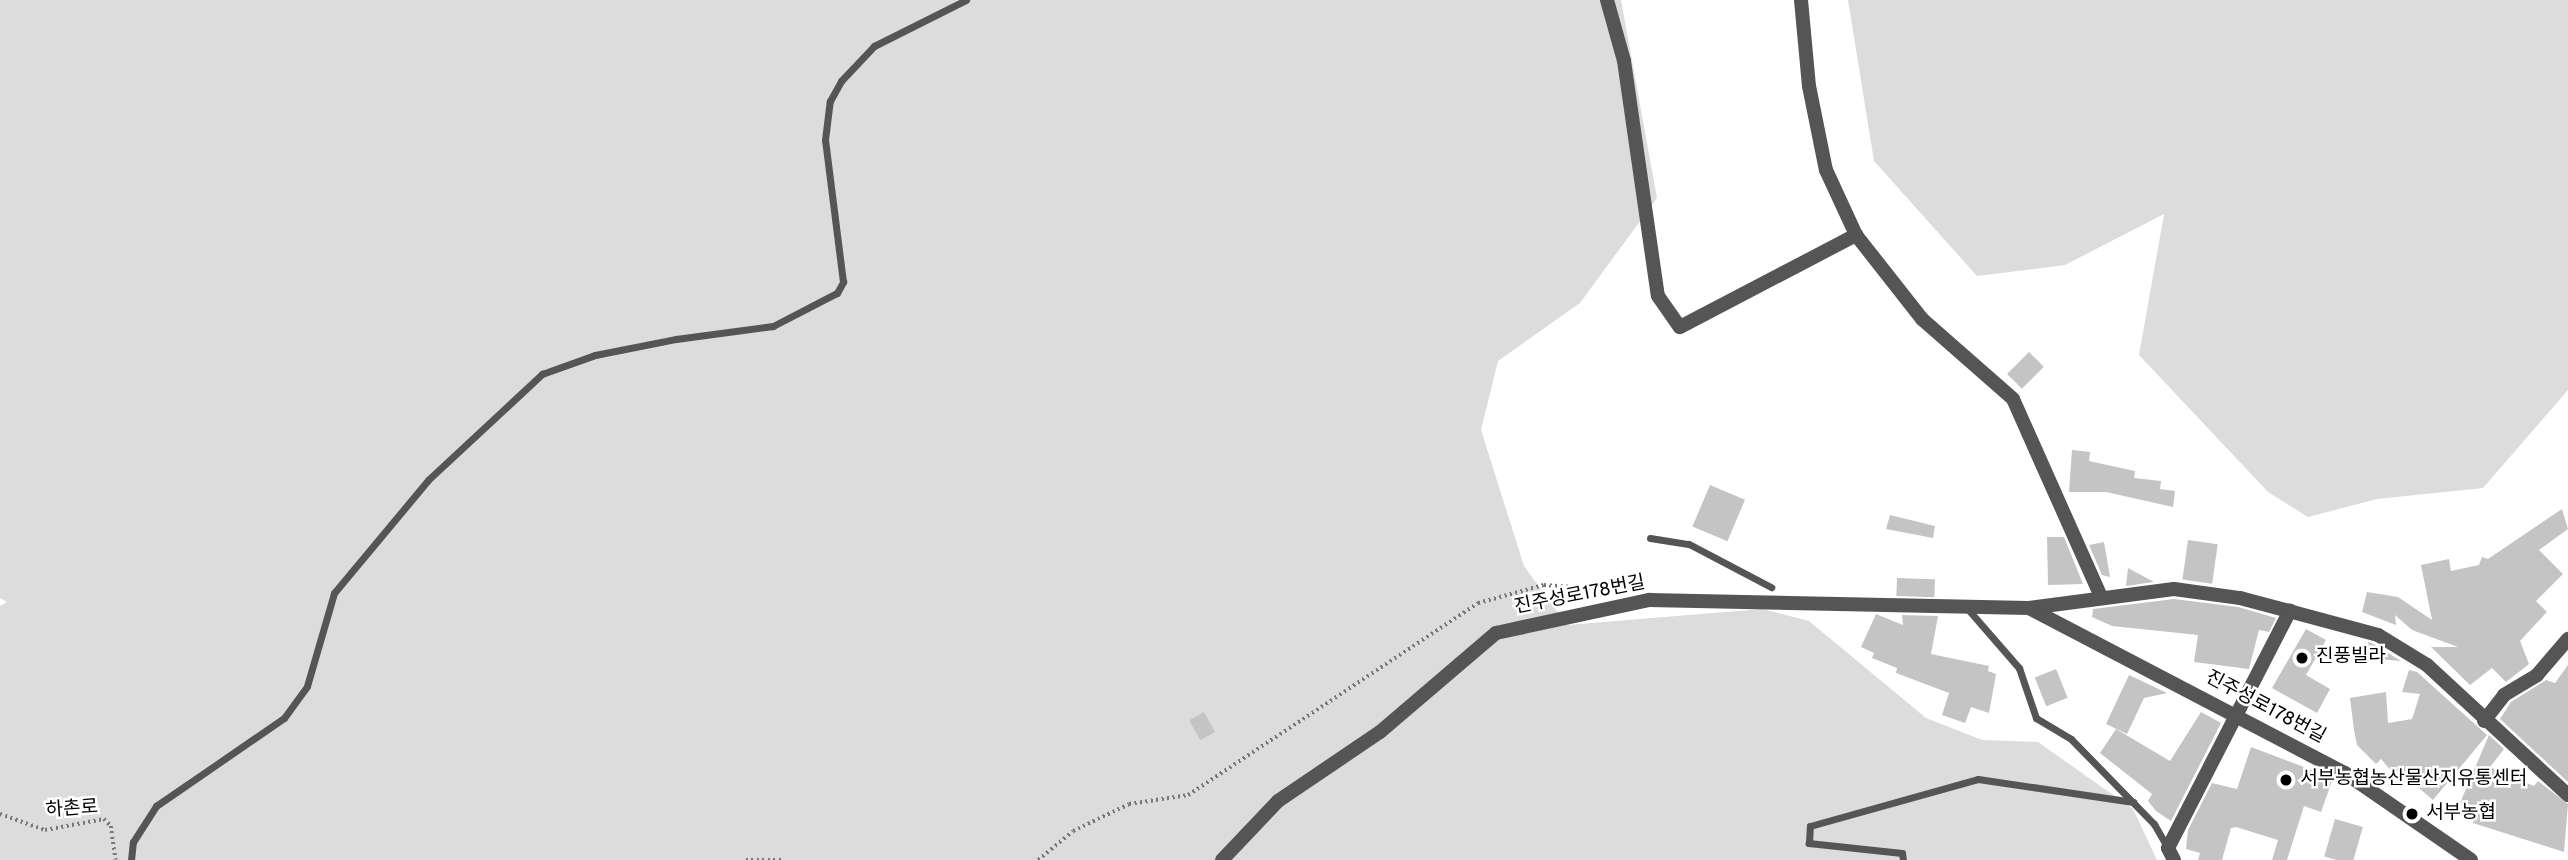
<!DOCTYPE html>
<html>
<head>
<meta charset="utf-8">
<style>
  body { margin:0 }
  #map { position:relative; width:2568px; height:860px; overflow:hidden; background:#fff; font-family:Overpass,"Noto Sans KR",sans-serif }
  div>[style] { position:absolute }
  .green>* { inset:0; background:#dcdcdc }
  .building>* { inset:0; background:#c4c4c4; transform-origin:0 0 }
  .path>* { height:3.5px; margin-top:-1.75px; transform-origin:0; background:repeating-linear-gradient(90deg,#777 0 2px,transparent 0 5.5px) }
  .service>* { height:7px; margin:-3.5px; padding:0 3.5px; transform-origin:3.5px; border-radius:3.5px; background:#555 }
  .minor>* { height:14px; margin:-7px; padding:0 7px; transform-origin:7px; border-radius:7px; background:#555 }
  .dots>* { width:19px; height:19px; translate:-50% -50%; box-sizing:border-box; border:4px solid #fff; border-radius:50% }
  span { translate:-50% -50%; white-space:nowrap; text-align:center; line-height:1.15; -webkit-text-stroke:5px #fff; paint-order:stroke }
  .street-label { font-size:19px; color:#000 }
  .poi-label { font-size:19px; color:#000 }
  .left { translate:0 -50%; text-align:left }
</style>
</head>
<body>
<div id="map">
  <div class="green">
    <div style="clip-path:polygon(0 0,1621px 0,1657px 198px,1580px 303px,1498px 361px,1481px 430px,1524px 566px,1567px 625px,1762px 609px,1809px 621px,1926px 718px,1982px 740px,2038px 742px,2133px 809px,2157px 860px,0 860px,0 606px,7px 602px,0 598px)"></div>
    <div style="clip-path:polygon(1848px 0,2568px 0,2568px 390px,2483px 488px,2377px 499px,2308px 517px,2268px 492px,2139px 355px,2164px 214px,2065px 265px,1977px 276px,1874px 161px)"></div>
  </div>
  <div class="building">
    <div style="left:2029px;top:352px;width:21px;height:31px;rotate:45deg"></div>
    <div style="clip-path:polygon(2072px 450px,2090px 452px,2089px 461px,2135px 471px,2134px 478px,2161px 481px,2160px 489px,2175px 491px,2173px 507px,2106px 492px,2069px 492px)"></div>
    <div style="left:1710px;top:485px;width:38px;height:45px;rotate:23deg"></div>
    <div style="clip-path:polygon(2562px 509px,2568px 529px,2539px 550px,2563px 574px,2536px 601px,2547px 612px,2520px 641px,2529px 664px,2506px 682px,2492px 668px,2470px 685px,2431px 647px,2458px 647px,2412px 630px,2395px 615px,2396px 625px,2362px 612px,2367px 592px,2398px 597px,2432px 620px,2421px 565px,2449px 559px,2451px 571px,2479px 565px,2482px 557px,2488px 559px)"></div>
    <div style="clip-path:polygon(1890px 515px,1935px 526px,1933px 538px,1886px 529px)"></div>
    <div style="clip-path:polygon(2047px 537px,2064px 537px,2083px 584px,2048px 585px)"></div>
    <div style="left:2188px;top:540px;width:30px;height:40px;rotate:8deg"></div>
    <div style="clip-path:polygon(2104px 542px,2110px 577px,2102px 575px,2089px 545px)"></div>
    <div style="clip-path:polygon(2128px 568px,2154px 582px,2126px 586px)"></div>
    <div style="left:1897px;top:578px;width:38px;height:18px;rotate:2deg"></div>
    <div style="clip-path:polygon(2174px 599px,2238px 607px,2276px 618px,2269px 632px,2259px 630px,2249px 669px,2194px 662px,2198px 635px,2112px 626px,2092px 617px,2093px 609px)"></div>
    <div style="clip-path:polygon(1876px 614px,1903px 625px,1902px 615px,1938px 616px,1931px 654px,1989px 666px,1988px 671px,1996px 674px,1989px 713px,1971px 707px,1965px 723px,1942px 715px,1949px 693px,1896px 673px,1897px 668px,1872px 658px,1874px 653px,1861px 647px)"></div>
    <div style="clip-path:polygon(2306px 629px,2326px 640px,2306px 675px,2330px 689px,2317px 713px,2272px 688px)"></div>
    <div style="clip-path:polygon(2368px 642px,2374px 644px,2401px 661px,2367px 658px)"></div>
    <div style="clip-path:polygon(2568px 665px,2568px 782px,2500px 719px,2511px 702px,2546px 680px,2555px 683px)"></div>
    <div style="left:2056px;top:669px;width:31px;height:23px;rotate:68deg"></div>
    <div style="clip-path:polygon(2409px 670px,2417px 672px,2487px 735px,2433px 800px,2405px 776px,2400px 781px,2381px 759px,2376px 764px,2357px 745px,2354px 730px,2350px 698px,2386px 692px,2388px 723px,2412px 719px,2420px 694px,2402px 692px)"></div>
    <div style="clip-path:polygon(2129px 675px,2167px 693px,2144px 698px,2127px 734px,2106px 724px)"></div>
    <div style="left:1204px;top:712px;width:23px;height:17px;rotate:61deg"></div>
    <div style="clip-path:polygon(2201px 712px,2221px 723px,2171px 821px,2156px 811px,2148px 801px,2152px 794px,2100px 753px,2116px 729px,2170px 761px)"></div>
    <div style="clip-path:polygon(2489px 735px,2504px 749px,2490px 767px,2534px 786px,2538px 781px,2568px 804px,2564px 852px,2473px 823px,2478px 811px,2460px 803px)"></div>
    <div style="clip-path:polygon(2251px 747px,2333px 778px,2321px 812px,2304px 806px,2287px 860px,2272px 860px,2278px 840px,2236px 827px,2231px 828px,2222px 860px,2198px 860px,2200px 853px,2186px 849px,2188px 830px,2212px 783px,2237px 789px)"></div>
    <div style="left:2335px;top:819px;width:29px;height:39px;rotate:16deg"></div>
  </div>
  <div class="path">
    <div style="left:0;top:814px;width:48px;rotate:19.6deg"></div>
    <div style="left:45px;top:830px;width:60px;rotate:-10.6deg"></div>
    <div style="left:104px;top:819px;width:10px;rotate:45deg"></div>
    <div style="left:111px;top:826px;width:34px;rotate:82deg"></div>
    <div style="left:746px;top:860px;width:35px"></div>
    <div style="left:1038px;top:860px;width:45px;rotate:-39.6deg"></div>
    <div style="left:1073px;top:831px;width:62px;rotate:-25.7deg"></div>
    <div style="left:1129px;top:804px;width:60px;rotate:-8.7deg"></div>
    <div style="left:1188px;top:795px;width:348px;rotate:-33.5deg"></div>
    <div style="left:1478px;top:603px;width:68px;rotate:-15.3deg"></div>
    <div style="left:1544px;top:585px;width:71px;rotate:4deg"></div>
  </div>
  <div class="service">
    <div style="left:1650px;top:538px;width:39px;rotate:9deg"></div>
    <div style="left:1689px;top:544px;width:93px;rotate:27.7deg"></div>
    <div style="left:1966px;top:607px;width:81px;rotate:49deg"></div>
    <div style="left:2019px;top:668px;width:53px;rotate:71.2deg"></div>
    <div style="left:2036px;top:718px;width:41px;rotate:31deg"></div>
    <div style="left:2071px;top:739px;width:119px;rotate:45.7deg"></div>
    <div style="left:2154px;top:824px;width:28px;rotate:60deg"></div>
    <div style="left:131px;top:860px;width:18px;rotate:-84deg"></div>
    <div style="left:133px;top:842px;width:43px;rotate:-57.4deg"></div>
    <div style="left:156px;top:806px;width:155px;rotate:-34.5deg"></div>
    <div style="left:284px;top:718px;width:39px;rotate:-54deg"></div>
    <div style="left:307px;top:686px;width:97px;rotate:-73.8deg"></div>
    <div style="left:334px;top:593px;width:147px;rotate:-50.2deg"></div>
    <div style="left:428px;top:480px;width:156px;rotate:-42.9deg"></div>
    <div style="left:542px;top:374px;width:56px;rotate:-19.7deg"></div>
    <div style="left:595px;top:355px;width:83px;rotate:-11.2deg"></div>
    <div style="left:676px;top:339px;width:98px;rotate:-7.6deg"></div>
    <div style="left:773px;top:326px;width:72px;rotate:-27.3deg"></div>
    <div style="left:837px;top:293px;width:13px;rotate:-61deg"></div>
    <div style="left:843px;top:282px;width:143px;rotate:-97.2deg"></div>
    <div style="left:825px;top:140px;width:39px;rotate:-83deg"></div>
    <div style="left:830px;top:101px;width:23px;rotate:-61deg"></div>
    <div style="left:841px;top:81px;width:48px;rotate:-46.7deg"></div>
    <div style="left:874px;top:46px;width:103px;rotate:-26.6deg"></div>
    <div style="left:1903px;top:860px;width:7px;rotate:-98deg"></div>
    <div style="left:1902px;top:853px;width:94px;rotate:-173.9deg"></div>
    <div style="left:1809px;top:843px;width:17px;rotate:-87deg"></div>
    <div style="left:1810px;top:826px;width:174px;rotate:-15.6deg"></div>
    <div style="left:1978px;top:779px;width:157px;rotate:8.4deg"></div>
  </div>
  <div class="minor">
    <div style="left:1607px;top:0;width:63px;rotate:74.4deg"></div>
    <div style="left:1624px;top:61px;width:237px;rotate:81.8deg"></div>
    <div style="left:1658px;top:296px;width:38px;rotate:55deg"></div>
    <div style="left:1680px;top:327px;width:199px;rotate:-27.6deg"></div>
    <div style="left:1801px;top:0;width:86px;rotate:84.7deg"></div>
    <div style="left:1809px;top:86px;width:86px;rotate:78.6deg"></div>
    <div style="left:1826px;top:170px;width:72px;rotate:65.2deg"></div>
    <div style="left:1856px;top:235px;width:107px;rotate:51.8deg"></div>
    <div style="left:1922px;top:319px;width:121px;rotate:41.3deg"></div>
    <div style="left:2013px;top:399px;width:217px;rotate:66deg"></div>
    <div style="left:2029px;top:608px;width:356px;rotate:27.6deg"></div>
    <div style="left:2345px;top:773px;width:153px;rotate:34.6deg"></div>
    <div style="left:2484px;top:721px;width:33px;rotate:-52deg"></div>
    <div style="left:2504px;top:695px;width:39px;rotate:-31deg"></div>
    <div style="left:2537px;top:675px;width:48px;rotate:-49.3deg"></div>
    <div style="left:1222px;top:860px;width:81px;rotate:-46.5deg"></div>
    <div style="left:1278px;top:801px;width:123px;rotate:-34.1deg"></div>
    <div style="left:1380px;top:732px;width:153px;rotate:-40.5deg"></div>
    <div style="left:1496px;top:633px;width:157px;rotate:-12.2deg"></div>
    <div style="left:1649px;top:600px;width:380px;rotate:1.2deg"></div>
    <div style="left:2029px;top:608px;width:146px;rotate:-7.5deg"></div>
    <div style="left:2174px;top:589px;width:67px;rotate:7.8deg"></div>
    <div style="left:2240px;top:598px;width:143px;rotate:15deg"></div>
    <div style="left:2378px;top:635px;width:57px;rotate:31.5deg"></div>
    <div style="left:2427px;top:665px;width:192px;rotate:42.7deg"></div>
    <div style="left:2174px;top:860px;width:13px;rotate:-117deg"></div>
    <div style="left:2168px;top:848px;width:267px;rotate:-62.8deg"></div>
  </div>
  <div class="dots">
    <div style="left:2302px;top:658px;background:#000"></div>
    <div style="left:2286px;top:780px;background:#000"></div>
    <div style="left:2412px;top:814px;background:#000"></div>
  </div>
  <div class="street-label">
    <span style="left:1580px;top:596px;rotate:-11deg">진주성로178번길</span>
    <span style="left:2265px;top:708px;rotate:28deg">진주성로178번길</span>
    <span style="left:72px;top:810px;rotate:-4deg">하촌로</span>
  </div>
  <div class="poi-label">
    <span class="left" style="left:2316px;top:658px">진풍빌라</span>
    <span class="left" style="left:2300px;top:780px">서부농협농산물산지유통센터</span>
    <span class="left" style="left:2426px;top:814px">서부농협</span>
  </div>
</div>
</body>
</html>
